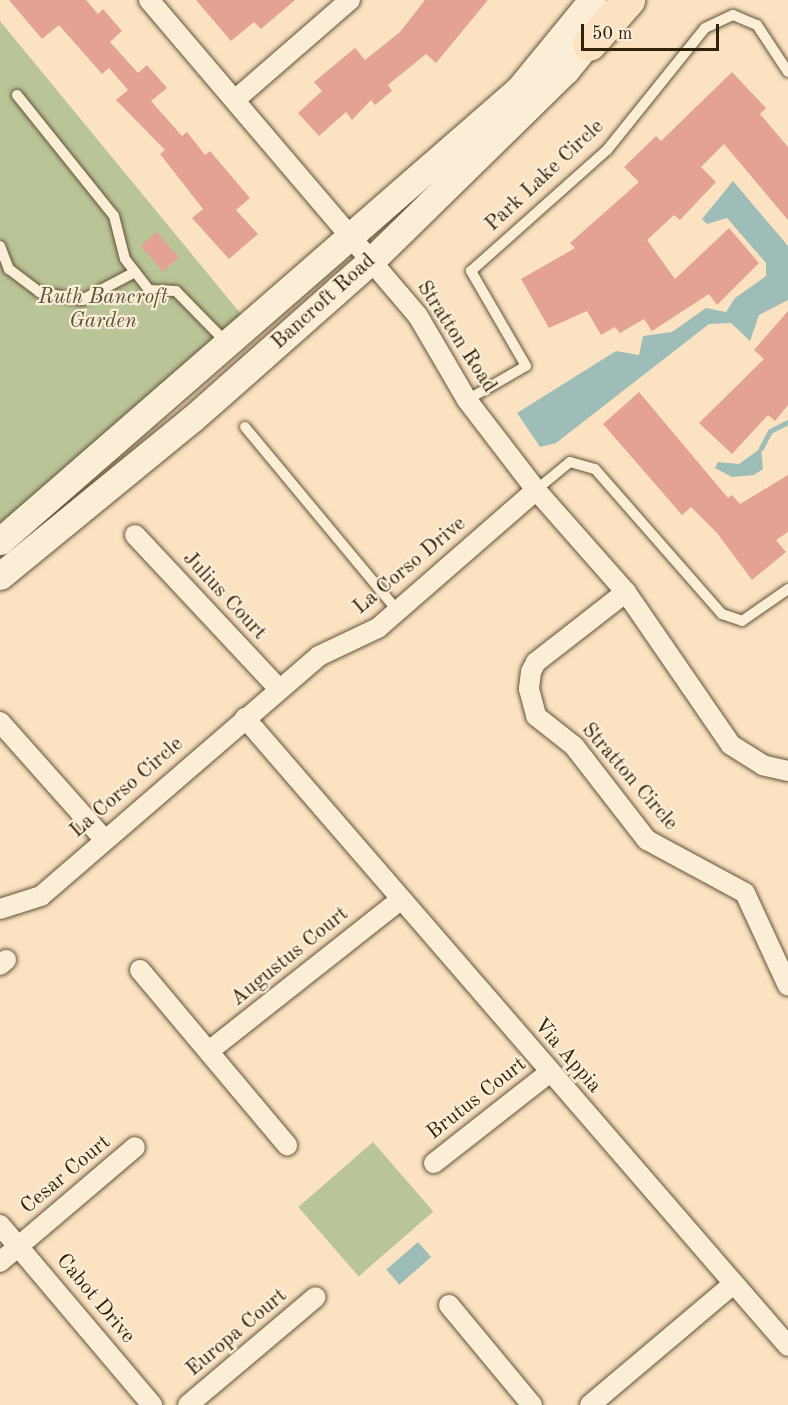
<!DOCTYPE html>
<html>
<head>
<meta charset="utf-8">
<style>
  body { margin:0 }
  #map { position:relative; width:788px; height:1405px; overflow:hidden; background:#fbe3c1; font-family:"Old Standard TT",serif }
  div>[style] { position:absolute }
  .green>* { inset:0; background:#bac597; transform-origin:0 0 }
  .water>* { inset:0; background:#9fbdb8; transform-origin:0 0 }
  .stream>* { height:5px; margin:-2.5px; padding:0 2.5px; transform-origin:2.5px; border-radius:2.5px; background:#9fbdb8 }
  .building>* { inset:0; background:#e3a292; transform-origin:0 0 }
  .roads { filter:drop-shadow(0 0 2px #635239) drop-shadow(0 0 2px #635239) }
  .service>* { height:10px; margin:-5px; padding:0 5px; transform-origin:5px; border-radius:5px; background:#fcedd7 }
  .minor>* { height:20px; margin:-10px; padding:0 10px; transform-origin:10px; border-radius:10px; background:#fcedd7 }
  .secondary>* { height:27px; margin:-13.5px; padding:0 13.5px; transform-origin:13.5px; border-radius:13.5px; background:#fcedd7 }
  .trunk>* { height:33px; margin:-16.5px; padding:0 16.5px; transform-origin:16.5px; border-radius:16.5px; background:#fbe3c1 }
  span { translate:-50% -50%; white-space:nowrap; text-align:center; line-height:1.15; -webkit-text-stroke:4.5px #fcedd7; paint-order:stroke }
  .street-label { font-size:21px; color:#30210c }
  .park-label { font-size:21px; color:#595236; font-style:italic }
  .scale { position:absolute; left:581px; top:24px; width:138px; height:27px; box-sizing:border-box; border:3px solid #30210c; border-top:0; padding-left:8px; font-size:18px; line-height:21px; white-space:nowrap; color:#30210c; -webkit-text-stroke:4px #fcedd7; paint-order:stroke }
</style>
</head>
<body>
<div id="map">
  <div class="green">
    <div style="clip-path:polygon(0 21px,250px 325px,0 541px)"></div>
    <div style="left:373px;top:1142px;width:92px;height:99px;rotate:49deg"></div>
  </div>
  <div class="water">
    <div style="clip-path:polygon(733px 181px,788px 246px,788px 300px,759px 315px,750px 341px,731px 323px,709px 324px,556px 443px,540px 447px,517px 413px,616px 351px,639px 355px,643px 336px,672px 332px,706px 308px,726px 312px,735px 298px,766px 276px,766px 263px,727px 218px,707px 224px,702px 219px)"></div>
    <div style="clip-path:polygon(761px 448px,763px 469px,754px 475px,732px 477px,715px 468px,718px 462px,739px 464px)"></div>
    <div style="left:418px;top:1242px;width:20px;height:42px;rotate:49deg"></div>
  </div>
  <div class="stream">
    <div style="left:761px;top:448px;width:19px;rotate:-62deg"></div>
    <div style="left:770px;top:431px;width:20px;rotate:-27deg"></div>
  </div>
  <div class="building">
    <div style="clip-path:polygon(9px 0,86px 0,98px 14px,103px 9px,122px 31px,110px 42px,138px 73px,147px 65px,167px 88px,151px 101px,182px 136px,187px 132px,205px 155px,210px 151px,250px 198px,236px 210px,258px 234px,229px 259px,192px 218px,203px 209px,160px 154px,165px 150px,116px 100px,128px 90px,109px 68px,102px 74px,59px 25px,42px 39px)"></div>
    <div style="clip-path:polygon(196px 0,295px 0,261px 29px,254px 22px,231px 41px)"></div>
    <div style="clip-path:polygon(425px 0,488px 0,436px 63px,426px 54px,388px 85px,392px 91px,375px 105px,371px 100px,352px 120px,346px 112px,319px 136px,298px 113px,322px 91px,314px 82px,355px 48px,365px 60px,400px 32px)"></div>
    <div style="clip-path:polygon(732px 72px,766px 108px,760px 114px,788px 147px,788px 220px,724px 144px,701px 167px,716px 182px,680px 220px,674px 215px,647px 240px,675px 279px,729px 228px,759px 263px,717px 305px,709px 294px,652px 331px,644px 319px,620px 333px,615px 327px,601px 335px,587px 311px,549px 328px,521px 279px,575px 248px,570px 243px,639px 182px,624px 167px,656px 136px,661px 141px)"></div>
    <div style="left:157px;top:232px;width:34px;height:21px;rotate:50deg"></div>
    <div style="clip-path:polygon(788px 311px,788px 405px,775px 421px,768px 415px,732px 454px,699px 423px,764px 359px,754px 350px)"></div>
    <div style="clip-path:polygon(639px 392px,728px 498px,732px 495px,740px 504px,788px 475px,788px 532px,776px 540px,786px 552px,752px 580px,717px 533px,691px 507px,682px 515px,603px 424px)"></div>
  </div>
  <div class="roads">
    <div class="service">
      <div style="left:17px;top:95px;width:155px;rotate:51.3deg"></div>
      <div style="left:114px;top:216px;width:44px;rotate:75.7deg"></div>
      <div style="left:125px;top:259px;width:39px;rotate:52deg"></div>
      <div style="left:149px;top:290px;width:27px;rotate:2deg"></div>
      <div style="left:176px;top:291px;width:73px;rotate:45.6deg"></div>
      <div style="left:0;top:246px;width:25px;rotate:69deg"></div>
      <div style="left:9px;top:269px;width:38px;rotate:37deg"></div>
      <div style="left:39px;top:292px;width:44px;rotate:10.5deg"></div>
      <div style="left:82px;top:300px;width:60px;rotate:-27.8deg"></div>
      <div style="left:467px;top:400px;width:68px;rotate:-30deg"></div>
      <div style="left:526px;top:366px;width:110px;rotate:-120.1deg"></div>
      <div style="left:471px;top:271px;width:182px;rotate:-41.7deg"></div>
      <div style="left:607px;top:150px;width:156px;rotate:-51.2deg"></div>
      <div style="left:705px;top:28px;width:31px;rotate:-25deg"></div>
      <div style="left:733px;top:15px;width:26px;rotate:23deg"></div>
      <div style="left:757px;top:25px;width:56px;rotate:56.6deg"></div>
      <div style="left:245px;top:427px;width:239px;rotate:50.3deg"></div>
      <div style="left:536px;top:490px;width:44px;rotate:-39.5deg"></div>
      <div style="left:570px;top:462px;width:26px;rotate:16deg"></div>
      <div style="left:595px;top:469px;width:193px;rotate:48.8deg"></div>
      <div style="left:722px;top:614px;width:21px;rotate:19deg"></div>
      <div style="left:742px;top:621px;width:56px;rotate:-34.8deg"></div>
    </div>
    <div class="minor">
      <div style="left:149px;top:0;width:415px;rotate:49.6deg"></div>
      <div style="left:418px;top:316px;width:97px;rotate:59.7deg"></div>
      <div style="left:467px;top:400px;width:113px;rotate:52.5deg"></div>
      <div style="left:536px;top:490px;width:136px;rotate:48.6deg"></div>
      <div style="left:236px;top:99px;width:151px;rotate:-41deg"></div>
      <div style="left:135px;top:535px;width:211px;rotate:46.9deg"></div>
      <div style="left:245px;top:718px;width:830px;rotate:49.15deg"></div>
      <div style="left:0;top:722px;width:157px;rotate:48.4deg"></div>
      <div style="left:788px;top:771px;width:26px;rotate:-167deg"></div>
      <div style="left:763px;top:765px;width:38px;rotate:-148deg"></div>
      <div style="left:731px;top:745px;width:186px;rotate:-124.5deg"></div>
      <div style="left:626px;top:592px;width:114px;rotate:142.1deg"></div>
      <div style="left:536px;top:662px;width:11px;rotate:117deg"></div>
      <div style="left:531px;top:672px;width:17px;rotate:97deg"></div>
      <div style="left:529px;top:689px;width:28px;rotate:75deg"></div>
      <div style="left:536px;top:716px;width:48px;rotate:38.3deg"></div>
      <div style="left:574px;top:746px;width:119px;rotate:52.2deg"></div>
      <div style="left:647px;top:840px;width:111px;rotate:28.4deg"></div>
      <div style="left:745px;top:893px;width:102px;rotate:65.2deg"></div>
      <div style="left:0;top:909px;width:43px;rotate:-17.6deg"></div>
      <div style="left:41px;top:896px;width:367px;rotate:-40.8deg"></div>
      <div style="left:319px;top:656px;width:65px;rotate:-25.4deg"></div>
      <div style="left:378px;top:628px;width:210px;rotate:-41.1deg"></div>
      <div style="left:0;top:965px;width:8px;rotate:-40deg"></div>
      <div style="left:140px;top:970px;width:229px;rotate:50deg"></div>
      <div style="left:209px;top:1051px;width:243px;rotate:-38.3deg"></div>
      <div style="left:434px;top:1163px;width:147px;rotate:-38.1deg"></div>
      <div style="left:0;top:1225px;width:236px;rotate:49.8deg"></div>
      <div style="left:0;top:1262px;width:177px;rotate:-40.4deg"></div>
      <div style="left:449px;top:1305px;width:130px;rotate:50.3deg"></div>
      <div style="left:188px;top:1405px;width:167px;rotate:-40.2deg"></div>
      <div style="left:590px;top:1405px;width:185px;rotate:-40.2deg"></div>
    </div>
    <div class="secondary">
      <div style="left:0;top:541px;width:688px;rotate:-41.05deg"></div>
      <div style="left:519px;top:89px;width:115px;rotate:-50.6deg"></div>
      <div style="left:0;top:576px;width:248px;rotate:-39.3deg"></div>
      <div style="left:192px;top:419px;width:240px;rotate:-41.5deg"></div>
      <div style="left:372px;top:260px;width:272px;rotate:-44.4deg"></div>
      <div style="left:566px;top:70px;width:55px;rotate:-50.9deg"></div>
    </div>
    <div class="trunk">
      <div style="left:589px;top:44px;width:59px;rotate:-48.4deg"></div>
    </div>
  </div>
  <div class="street-label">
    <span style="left:545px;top:176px;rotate:-43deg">Park Lake Circle</span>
    <span style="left:324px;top:302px;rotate:-42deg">Bancroft Road</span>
    <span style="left:456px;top:337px;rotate:57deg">Stratton Road</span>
    <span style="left:410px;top:566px;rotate:-40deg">La Corso Drive</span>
    <span style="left:224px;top:596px;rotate:47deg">Julius Court</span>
    <span style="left:629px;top:777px;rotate:49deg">Stratton Circle</span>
    <span style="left:127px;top:788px;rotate:-41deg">La Corso Circle</span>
    <span style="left:290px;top:957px;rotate:-39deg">Augustus Court</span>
    <span style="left:567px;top:1056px;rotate:49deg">Via Appia</span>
    <span style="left:477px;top:1099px;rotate:-38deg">Brutus Court</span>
    <span style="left:66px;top:1175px;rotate:-40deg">Cesar Court</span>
    <span style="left:95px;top:1299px;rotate:50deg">Cabot Drive</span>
    <span style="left:237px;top:1333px;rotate:-40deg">Europa Court</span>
  </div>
  <div class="park-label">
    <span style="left:103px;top:310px">Ruth Bancroft<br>Garden</span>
  </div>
  <div class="scale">50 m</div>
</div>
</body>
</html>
